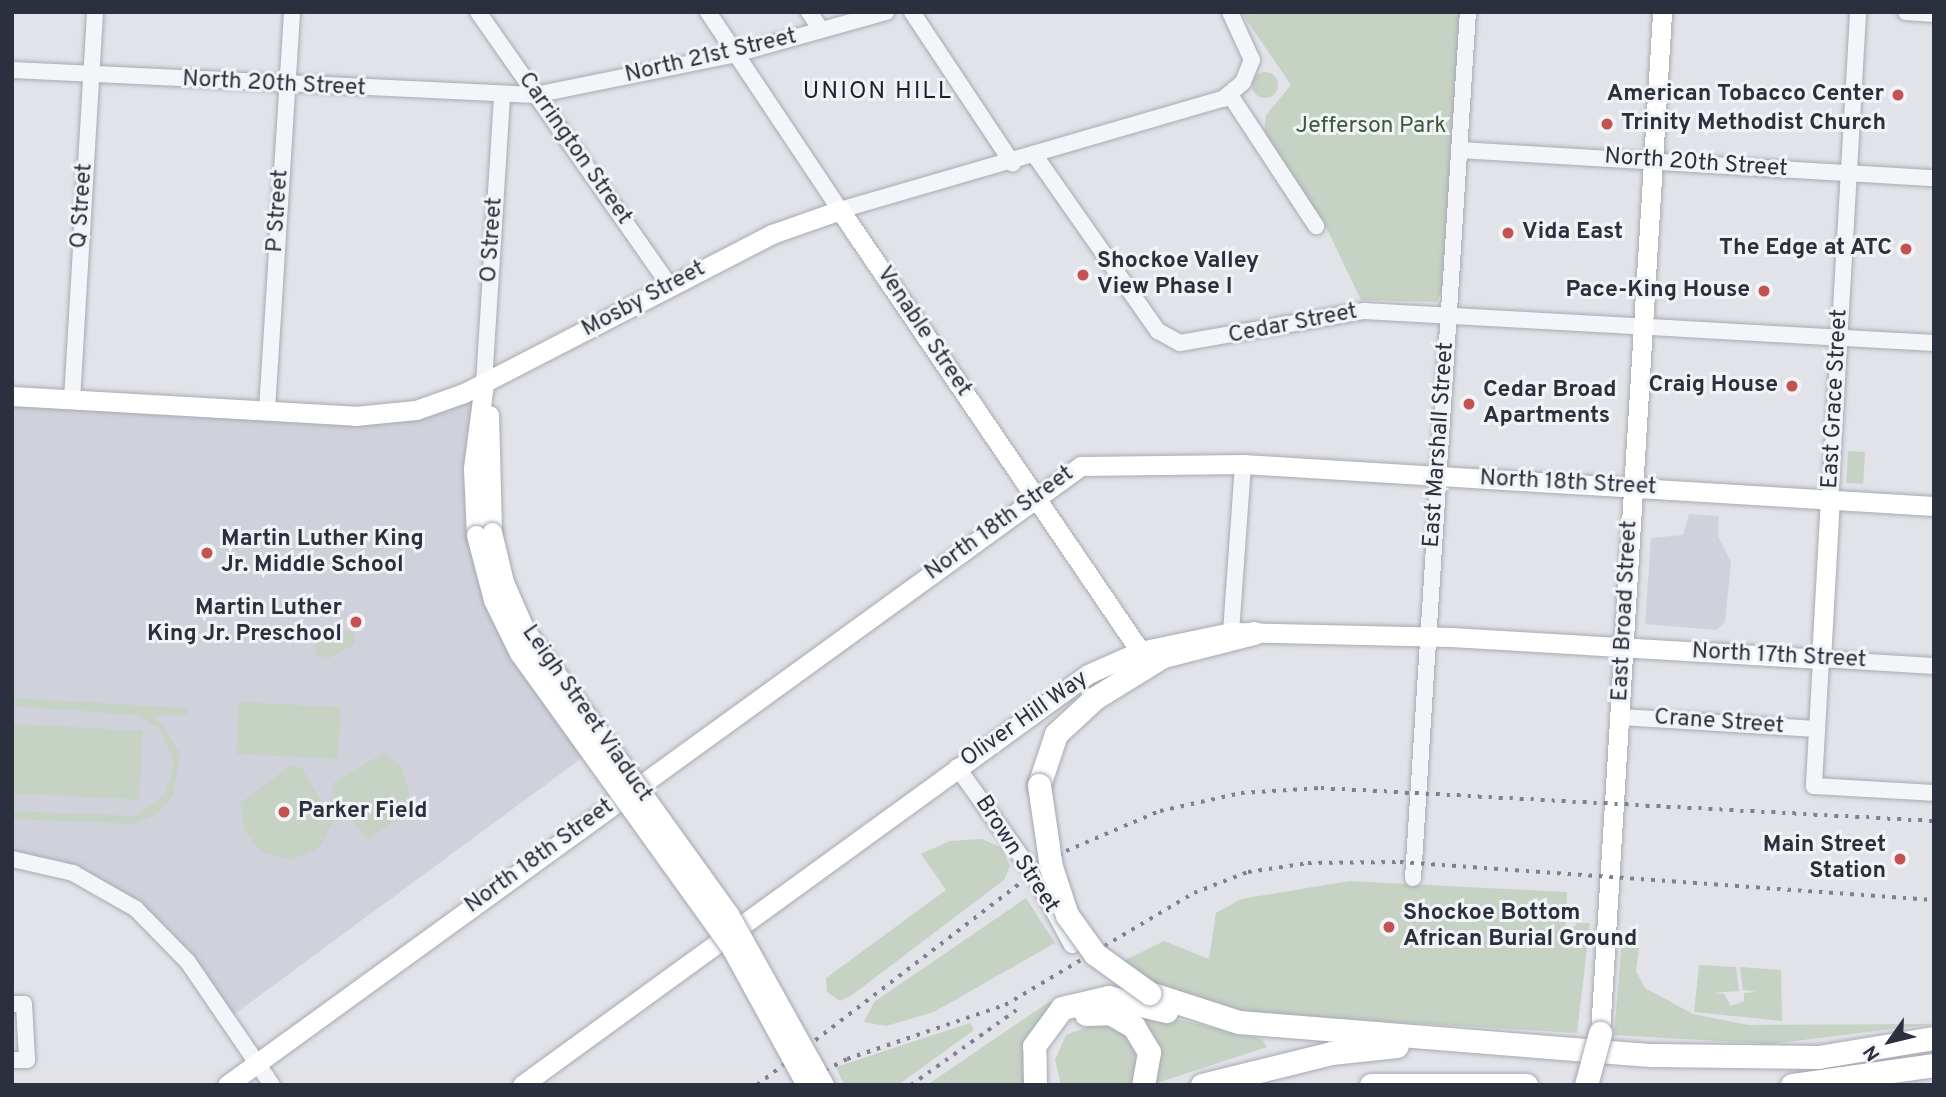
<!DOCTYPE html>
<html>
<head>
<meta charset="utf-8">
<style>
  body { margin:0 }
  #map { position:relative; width:1946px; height:1097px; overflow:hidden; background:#e2e3e9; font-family:Overpass,sans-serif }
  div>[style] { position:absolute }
  .built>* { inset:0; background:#d0d2db }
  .green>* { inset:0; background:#c5d2c4; transform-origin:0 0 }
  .round { border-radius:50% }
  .roads { filter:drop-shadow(0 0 2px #a7aab3) drop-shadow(0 0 2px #a7aab3) }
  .minor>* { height:16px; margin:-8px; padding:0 8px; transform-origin:8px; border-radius:8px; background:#f4f5f8 }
  .major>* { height:19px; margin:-9.5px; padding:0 9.5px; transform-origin:9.5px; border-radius:9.5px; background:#fff }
  .highway>* { height:23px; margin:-11.5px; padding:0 11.5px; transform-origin:11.5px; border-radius:11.5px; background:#fff }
  .rail>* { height:3.5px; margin-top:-1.75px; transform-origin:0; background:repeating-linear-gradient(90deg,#7c8191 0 3.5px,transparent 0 10.5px) }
  .bridges { filter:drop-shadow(0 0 2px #a2a6b4) drop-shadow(0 0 2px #a2a6b4) }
  .major-bridge>* { height:19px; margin:-9.5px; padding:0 9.5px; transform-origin:9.5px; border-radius:9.5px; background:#fff }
  .highway-bridge>* { height:23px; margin:-11.5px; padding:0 11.5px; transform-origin:11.5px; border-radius:11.5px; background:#fff }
  .dots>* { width:19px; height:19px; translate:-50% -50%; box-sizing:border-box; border:4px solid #f1f3f6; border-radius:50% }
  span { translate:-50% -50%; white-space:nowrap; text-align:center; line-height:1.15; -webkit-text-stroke:6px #f1f3f6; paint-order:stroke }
  .street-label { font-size:23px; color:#2b303f }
  .poi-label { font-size:23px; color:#2b303f; font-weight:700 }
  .right { translate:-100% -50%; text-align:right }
  .left { translate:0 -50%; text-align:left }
  .park-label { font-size:23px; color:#3b5a3a }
  .neighbourhood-label { font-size:24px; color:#1d2130; letter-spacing:2px }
  .frame { position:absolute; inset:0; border:14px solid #2b303f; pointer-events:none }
  .north { position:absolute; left:1855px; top:1006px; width:70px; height:70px; -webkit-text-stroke:5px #f1f3f6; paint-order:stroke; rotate:236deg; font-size:19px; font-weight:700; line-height:28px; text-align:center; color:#2b303f }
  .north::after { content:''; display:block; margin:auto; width:24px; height:32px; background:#2b303f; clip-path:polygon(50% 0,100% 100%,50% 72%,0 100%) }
</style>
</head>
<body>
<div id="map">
  <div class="built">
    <div style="clip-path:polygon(484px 383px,472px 500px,590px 752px,225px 1021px,159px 936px,98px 886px,12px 859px,12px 397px,361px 416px)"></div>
    <div style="clip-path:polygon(1689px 514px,1719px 516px,1718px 536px,1731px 562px,1725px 622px,1717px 630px,1645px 624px,1651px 538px,1683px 535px)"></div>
  </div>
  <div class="green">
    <div style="clip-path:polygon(1241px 12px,1463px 12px,1451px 269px,1437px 302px,1361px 300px,1327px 229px,1264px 133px,1266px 115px,1291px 85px)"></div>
    <div class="round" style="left:1252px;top:72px;width:26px;height:26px"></div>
    <div style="left:1848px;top:451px;width:17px;height:32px;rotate:3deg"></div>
    <div style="clip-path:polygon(333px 630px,354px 631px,355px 644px,329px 658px,315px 655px,316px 641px,332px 641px)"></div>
    <div style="clip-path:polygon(12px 698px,187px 708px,186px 716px,155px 715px,180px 753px,173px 796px,155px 815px,133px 824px,12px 819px,12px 811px,136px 816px,165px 795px,174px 763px,161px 730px,137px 715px,12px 706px)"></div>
    <div style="left:239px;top:702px;width:102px;height:52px;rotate:3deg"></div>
    <div style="left:12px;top:724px;width:131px;height:69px;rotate:3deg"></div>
    <div style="clip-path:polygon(385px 752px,402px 768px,409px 793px,405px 814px,368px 840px,332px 793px,333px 783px)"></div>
    <div style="clip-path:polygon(291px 765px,302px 768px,333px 822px,319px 848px,291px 860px,260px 851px,244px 829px,240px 803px)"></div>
    <div style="clip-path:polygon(982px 839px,1002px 848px,1010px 866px,1004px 880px,852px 995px,840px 1001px,827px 992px,826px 978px,946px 890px,921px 854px,950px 841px)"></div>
    <div style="clip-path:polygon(1349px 881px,1567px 892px,1565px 938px,1577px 923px,1590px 923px,1577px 1033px,1215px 1011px,1115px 965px,1164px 941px,1209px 959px,1216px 913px,1241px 899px)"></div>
    <div style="clip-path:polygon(1026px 898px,1055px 943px,934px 1012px,886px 1026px,864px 1022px,874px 1002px)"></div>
    <div style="clip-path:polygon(1629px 933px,1639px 949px,1636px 971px,1645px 988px,1693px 1014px,1748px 1025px,1933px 1024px,1769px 1044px,1614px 1035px,1622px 940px)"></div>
    <div style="clip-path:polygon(1699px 965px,1736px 967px,1739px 991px,1713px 993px,1724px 994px,1731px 1006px,1744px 1001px,1744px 993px,1757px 992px,1743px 990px,1740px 967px,1781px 970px,1782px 1021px,1694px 1012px)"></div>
    <div style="clip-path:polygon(1049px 1002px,1060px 1002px,1031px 1034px,1026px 1085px,927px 1085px)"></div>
    <div style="clip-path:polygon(1130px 1008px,1262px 1039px,1267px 1047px,1151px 1085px,1158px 1053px)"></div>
    <div style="clip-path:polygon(1106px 1020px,1138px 1044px,1135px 1085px,1061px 1085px,1055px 1060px,1066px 1035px)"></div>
    <div style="clip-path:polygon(970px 1023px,974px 1030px,898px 1085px,844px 1085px,836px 1067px)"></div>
  </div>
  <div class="roads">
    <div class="minor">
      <div style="left:478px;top:12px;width:335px;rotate:55deg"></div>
      <div style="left:708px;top:12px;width:238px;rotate:56.3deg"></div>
      <div style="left:840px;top:210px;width:399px;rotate:-16.2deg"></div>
      <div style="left:1223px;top:99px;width:26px;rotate:-40deg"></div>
      <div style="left:1243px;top:82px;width:24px;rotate:-68deg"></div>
      <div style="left:1252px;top:60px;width:53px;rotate:-114.6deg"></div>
      <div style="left:809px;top:12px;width:22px;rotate:56deg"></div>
      <div style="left:912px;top:12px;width:182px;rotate:56.4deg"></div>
      <div style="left:1906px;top:12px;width:28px;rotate:4deg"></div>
      <div style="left:12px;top:70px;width:524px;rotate:2.74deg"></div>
      <div style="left:535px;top:95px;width:205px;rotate:-11.5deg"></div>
      <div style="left:736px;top:54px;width:156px;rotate:-15.6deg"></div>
      <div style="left:1230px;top:95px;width:157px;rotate:56.7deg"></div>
      <div style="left:1459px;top:150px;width:476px;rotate:3.4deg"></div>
      <div style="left:1036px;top:157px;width:213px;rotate:55deg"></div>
      <div style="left:1158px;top:331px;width:25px;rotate:29deg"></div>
      <div style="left:1180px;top:343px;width:187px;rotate:-9.9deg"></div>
      <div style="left:1364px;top:311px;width:571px;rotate:3.21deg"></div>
      <div style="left:484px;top:383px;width:287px;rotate:-86.4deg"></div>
      <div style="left:72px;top:400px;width:389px;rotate:-86.6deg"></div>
      <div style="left:267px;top:410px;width:399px;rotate:-86.4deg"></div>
      <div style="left:1830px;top:500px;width:489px;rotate:-86.7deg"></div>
      <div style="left:1231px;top:632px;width:168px;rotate:-85.9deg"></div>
      <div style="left:1934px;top:666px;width:113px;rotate:-176.5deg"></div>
      <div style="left:1821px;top:659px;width:127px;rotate:93.2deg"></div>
      <div style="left:1814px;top:786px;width:120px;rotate:3.3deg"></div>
      <div style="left:1620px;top:717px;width:197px;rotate:3.5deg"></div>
      <div style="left:957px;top:767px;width:130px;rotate:54.4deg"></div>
      <div style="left:1033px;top:873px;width:82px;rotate:61.6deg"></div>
      <div style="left:12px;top:859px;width:63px;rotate:12.9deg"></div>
      <div style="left:73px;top:873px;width:73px;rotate:29.7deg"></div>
      <div style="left:136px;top:909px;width:74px;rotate:45.5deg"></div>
      <div style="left:188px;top:962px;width:149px;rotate:55.7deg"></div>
      <div style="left:1413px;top:878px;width:868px;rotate:-86.37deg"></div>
      <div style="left:12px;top:1004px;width:12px"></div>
      <div style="left:24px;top:1004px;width:56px;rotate:86.9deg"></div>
      <div style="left:27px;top:1060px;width:15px;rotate:180deg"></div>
    </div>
    <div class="major">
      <div style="left:12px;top:396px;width:344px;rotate:3.3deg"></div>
      <div style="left:355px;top:416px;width:61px;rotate:-5.6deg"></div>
      <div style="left:416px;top:410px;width:51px;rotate:-19.5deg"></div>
      <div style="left:464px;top:393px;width:347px;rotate:-27.3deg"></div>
      <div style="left:772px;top:234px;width:72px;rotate:-19.4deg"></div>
      <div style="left:840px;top:210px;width:533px;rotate:55.77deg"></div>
      <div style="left:489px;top:415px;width:117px;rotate:88.5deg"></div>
      <div style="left:476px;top:535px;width:67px;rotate:-92.6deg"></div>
      <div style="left:473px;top:468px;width:86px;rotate:-82.6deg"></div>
      <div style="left:1600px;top:1033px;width:1023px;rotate:-86.52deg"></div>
      <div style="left:227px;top:1085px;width:1055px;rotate:-35.94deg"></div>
      <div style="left:1081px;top:466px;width:162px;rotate:-0.7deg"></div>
      <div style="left:1243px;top:464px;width:692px;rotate:3.48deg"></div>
      <div style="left:522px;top:1085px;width:699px;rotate:-35.99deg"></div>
      <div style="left:1088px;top:674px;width:57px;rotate:-23.9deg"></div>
      <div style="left:1140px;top:651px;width:93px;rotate:-11.8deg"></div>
      <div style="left:1231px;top:632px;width:220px;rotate:1.3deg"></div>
      <div style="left:1451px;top:637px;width:371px;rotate:3.4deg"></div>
      <div style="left:1821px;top:659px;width:159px;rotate:-86.8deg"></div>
    </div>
    <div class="highway">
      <div style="left:1039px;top:785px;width:54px;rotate:-71.6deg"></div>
      <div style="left:1056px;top:734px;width:53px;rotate:-42.7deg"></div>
      <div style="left:1095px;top:698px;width:80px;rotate:-31.7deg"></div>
      <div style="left:1163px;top:656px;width:94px;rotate:-14.2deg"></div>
      <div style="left:1149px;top:993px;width:95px;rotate:17.9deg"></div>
      <div style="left:1239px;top:1022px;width:415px;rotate:4.6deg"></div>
      <div style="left:1653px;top:1055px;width:165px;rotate:0.7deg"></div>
      <div style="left:1818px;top:1057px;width:118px;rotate:-9.3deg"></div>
      <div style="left:1086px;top:1014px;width:24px;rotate:-2deg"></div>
      <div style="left:1110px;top:1013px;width:28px;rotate:30deg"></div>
      <div style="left:1134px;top:1027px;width:29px;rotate:59deg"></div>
      <div style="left:1149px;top:1052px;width:34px;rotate:100deg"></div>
      <div style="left:1035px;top:1085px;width:39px;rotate:-91deg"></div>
      <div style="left:1034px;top:1046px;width:47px;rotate:-53.6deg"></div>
      <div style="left:1062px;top:1008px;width:47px;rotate:-13.4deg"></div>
      <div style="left:1108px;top:997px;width:60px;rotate:13.6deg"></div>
      <div style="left:1202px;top:1085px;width:133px;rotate:-13.9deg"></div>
      <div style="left:1331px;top:1053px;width:66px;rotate:-6.1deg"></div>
      <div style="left:1371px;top:1085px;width:155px"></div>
      <div style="left:1792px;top:1085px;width:143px;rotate:-8deg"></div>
    </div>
  </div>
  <div class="rail">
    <div style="left:757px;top:1085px;width:348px;rotate:-37.5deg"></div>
    <div style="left:1033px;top:873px;width:40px;rotate:-34deg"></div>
    <div style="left:1066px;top:851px;width:102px;rotate:-23.1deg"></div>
    <div style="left:1160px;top:811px;width:83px;rotate:-12.5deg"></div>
    <div style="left:1241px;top:793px;width:80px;rotate:-3.6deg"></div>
    <div style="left:1321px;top:788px;width:614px;rotate:3.08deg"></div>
    <div style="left:797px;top:1085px;width:56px;rotate:-27.5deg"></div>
    <div style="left:847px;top:1059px;width:167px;rotate:-18.9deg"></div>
    <div style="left:1005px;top:1005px;width:220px;rotate:-30.7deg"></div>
    <div style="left:1194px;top:893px;width:58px;rotate:-21.3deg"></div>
    <div style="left:1248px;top:872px;width:61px;rotate:-8.5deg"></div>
    <div style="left:1308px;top:863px;width:92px;rotate:-0.6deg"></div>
    <div style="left:1400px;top:862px;width:535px;rotate:4.07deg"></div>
    <div style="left:911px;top:1085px;width:136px;rotate:-35.4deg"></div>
  </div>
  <div class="bridges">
    <div class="major-bridge">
      <div style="left:492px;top:532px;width:51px;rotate:76.5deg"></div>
      <div style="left:504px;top:582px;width:52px;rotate:66.4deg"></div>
      <div style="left:525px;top:630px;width:350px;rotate:54.3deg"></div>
      <div style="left:729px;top:914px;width:196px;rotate:60.9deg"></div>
      <div style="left:476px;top:535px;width:67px;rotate:75.3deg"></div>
      <div style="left:493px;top:600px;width:59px;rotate:63.9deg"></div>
      <div style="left:519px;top:653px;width:363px;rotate:54.3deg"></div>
      <div style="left:731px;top:948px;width:156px;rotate:61.3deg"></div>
    </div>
    <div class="highway-bridge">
      <div style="left:1039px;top:785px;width:83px;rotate:81.7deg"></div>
      <div style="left:1051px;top:867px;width:51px;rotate:71.6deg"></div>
      <div style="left:1067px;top:915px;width:48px;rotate:54.3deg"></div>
      <div style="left:1095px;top:954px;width:67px;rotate:35.8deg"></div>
      <div style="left:1586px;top:1085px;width:54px;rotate:-74.9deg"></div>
    </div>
  </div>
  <div class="dots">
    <div style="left:1898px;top:95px;background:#c35252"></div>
    <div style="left:1607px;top:124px;background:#c35252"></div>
    <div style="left:1508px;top:233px;background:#c35252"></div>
    <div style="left:1906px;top:249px;background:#c35252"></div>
    <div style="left:1083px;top:275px;background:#c35252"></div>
    <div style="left:1764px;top:291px;background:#c35252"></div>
    <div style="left:1792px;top:386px;background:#c35252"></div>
    <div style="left:1469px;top:404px;background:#c35252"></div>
    <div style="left:207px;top:553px;background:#c35252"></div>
    <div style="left:356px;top:622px;background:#c35252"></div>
    <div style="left:284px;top:812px;background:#c35252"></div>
    <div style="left:1900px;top:859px;background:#c35252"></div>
    <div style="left:1389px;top:927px;background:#c35252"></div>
  </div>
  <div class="street-label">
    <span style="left:711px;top:57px;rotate:-13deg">North 21st Street</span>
    <span style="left:274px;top:85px;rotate:3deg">North 20th Street</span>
    <span style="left:574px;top:149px;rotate:55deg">Carrington Street</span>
    <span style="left:1696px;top:164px;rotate:4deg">North 20th Street</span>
    <span style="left:83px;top:206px;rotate:-86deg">Q Street</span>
    <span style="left:279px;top:211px;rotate:-86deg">P Street</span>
    <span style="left:493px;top:240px;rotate:-86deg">O Street</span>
    <span style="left:644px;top:300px;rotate:-28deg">Mosby Street</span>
    <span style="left:1293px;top:325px;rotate:-11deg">Cedar Street</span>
    <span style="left:923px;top:332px;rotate:56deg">Venable Street</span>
    <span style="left:1836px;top:399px;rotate:-87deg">East Grace Street</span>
    <span style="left:1440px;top:445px;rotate:-86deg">East Marshall Street</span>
    <span style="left:1568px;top:484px;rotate:3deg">North 18th Street</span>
    <span style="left:1000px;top:524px;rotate:-36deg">North 18th Street</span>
    <span style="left:1626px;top:611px;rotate:-87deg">East Broad Street</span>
    <span style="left:1779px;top:657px;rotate:3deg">North 17th Street</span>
    <span style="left:586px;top:714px;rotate:55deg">Leigh Street Viaduct</span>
    <span style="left:1025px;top:720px;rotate:-35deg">Oliver Hill Way</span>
    <span style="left:1719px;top:723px;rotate:4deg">Crane Street</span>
    <span style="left:1016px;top:855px;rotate:57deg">Brown Street</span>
    <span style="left:540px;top:857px;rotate:-36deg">North 18th Street</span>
  </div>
  <div class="poi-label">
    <span class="right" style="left:1884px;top:95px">American Tobacco Center</span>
    <span class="left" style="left:1621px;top:124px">Trinity Methodist Church</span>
    <span class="left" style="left:1522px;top:233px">Vida East</span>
    <span class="right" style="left:1892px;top:249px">The Edge at ATC</span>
    <span class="left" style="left:1097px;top:275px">Shockoe Valley<br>View Phase I</span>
    <span class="right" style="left:1750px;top:291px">Pace-King House</span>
    <span class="right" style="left:1778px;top:386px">Craig House</span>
    <span class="left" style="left:1483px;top:404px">Cedar Broad<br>Apartments</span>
    <span class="left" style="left:221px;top:553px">Martin Luther King<br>Jr. Middle School</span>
    <span class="right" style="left:342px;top:622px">Martin Luther<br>King Jr. Preschool</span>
    <span class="left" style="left:298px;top:812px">Parker Field</span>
    <span class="right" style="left:1886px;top:859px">Main Street<br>Station</span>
    <span class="left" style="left:1403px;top:927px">Shockoe Bottom<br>African Burial Ground</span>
  </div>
  <div class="park-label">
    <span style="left:1371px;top:127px">Jefferson Park</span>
  </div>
  <div class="neighbourhood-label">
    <span style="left:878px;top:93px">UNION HILL</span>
  </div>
  <div class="frame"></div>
  <div class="north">N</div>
</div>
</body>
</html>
